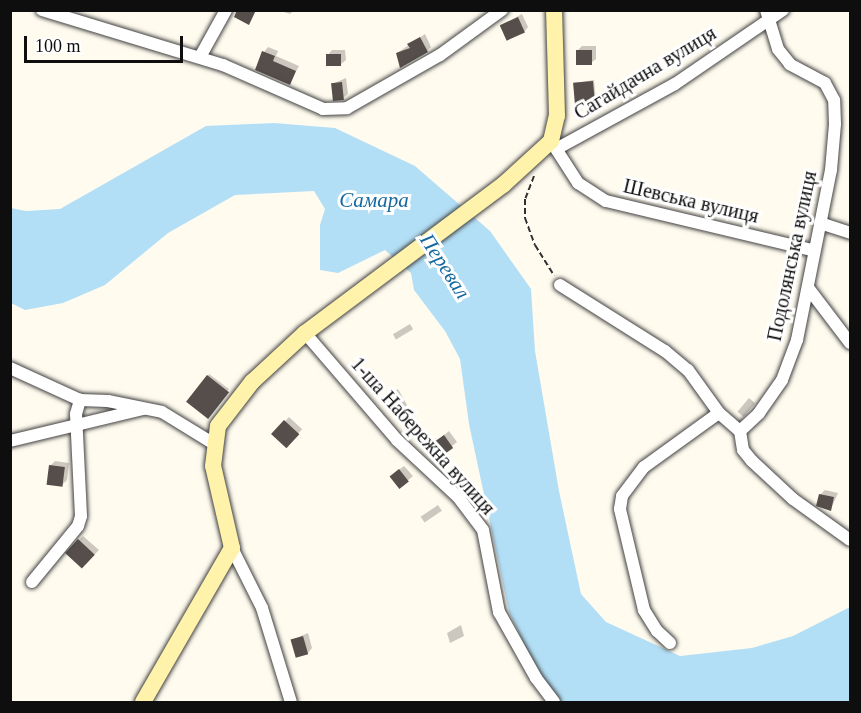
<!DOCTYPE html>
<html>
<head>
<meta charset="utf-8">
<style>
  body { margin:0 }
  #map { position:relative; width:861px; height:713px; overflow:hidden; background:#fffbef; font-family:"Times New Roman",serif }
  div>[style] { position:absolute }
  .water>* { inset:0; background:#b3dff6 }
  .shadow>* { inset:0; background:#0003; transform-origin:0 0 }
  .building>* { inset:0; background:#564e4a; transform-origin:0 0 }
  .path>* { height:2px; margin-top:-1px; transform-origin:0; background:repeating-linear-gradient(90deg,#303030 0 6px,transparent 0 9px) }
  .roads { filter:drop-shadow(0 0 2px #414141) drop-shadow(0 0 2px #414141) }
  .street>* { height:12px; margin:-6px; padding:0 6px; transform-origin:6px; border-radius:6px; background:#fff }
  .secondary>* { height:16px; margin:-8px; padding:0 8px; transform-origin:8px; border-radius:8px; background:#fff2aa }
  span { translate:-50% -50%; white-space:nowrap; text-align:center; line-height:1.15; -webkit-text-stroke:6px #fff; paint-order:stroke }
  .street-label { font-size:20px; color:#0e0e0e }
  .water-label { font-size:21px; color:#1669a0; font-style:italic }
  .frame { position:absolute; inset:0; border:12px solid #0e0e0e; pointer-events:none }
  .scale { position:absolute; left:24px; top:36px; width:159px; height:27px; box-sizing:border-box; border:3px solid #0e0e0e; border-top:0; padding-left:8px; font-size:18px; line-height:21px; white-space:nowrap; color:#0e0e0e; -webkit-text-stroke:4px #fff; paint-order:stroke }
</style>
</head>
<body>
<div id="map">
  <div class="water">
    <div style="clip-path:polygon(274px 123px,335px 128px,415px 166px,490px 231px,531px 289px,535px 351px,559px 491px,581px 594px,606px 622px,680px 656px,752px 648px,793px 636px,850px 607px,850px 702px,560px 702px,544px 686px,509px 612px,469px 424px,460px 359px,445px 331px,414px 290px,411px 273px,385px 250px,338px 273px,320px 270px,320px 225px,325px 209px,314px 191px,235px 195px,168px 233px,105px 285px,63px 303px,25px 310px,11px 303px,11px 208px,26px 211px,60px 209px,206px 126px)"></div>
  </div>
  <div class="shadow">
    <div style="clip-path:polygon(278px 10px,294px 10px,290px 14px)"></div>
    <div style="clip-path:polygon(522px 14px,528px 27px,524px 32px,502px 25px)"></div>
    <div style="clip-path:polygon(425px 34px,431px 47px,427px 51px,397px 53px)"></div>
    <div style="clip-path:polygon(582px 46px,596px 46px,596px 59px,591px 63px,577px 51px)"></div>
    <div style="clip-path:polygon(268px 47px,278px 51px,276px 56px,299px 66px,289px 84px,264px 52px)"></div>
    <div style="clip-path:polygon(332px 50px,345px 50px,346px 60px,341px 64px,328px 55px)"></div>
    <div style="clip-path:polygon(346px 78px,348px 94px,343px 98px,332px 84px)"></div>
    <div style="clip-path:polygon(594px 80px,596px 101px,594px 103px,575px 83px)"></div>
    <div style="left:410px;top:324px;width:6px;height:20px;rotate:59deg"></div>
    <div style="clip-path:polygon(209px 374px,229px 389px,210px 414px,208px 376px)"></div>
    <div style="clip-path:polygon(398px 389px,407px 405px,403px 409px,385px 399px)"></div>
    <div style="left:749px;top:398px;width:8px;height:18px;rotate:40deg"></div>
    <div style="left:289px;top:417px;width:18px;height:23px;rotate:43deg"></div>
    <div style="clip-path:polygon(449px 431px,457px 442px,441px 455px,438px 440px)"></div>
    <div style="clip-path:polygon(55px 461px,69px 463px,67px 480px,62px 485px,50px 466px)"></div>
    <div style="clip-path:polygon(404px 466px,413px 476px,400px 487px,396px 472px)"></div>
    <div style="clip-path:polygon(825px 490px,838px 493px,831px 509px,820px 495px)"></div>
    <div style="left:438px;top:505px;width:7px;height:21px;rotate:56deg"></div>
    <div style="clip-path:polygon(83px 536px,99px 550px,82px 567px,79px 540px)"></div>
    <div style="clip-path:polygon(461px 625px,464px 636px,450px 643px,447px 633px)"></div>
    <div style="clip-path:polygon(308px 633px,312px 648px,308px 653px,292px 640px)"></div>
  </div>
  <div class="building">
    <div style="clip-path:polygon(237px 10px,256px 10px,249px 25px,234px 17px)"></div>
    <div style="left:518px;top:17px;width:17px;height:20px;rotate:66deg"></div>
    <div style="clip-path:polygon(420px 37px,428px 52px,400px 68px,396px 53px,410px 48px,407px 44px)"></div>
    <div style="left:576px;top:50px;width:16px;height:15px"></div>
    <div style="clip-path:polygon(262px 51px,275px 56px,273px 61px,296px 71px,290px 85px,255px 70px)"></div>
    <div style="left:326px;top:54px;width:15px;height:12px"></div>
    <div style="left:593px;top:81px;width:24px;height:20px;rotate:85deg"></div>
    <div style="left:342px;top:82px;width:18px;height:11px;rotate:84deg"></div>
    <div style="left:207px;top:375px;width:28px;height:34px;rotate:38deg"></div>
    <div style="left:393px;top:392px;width:21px;height:12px;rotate:59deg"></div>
    <div style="left:284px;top:420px;width:21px;height:19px;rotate:43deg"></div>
    <div style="left:444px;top:435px;width:16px;height:16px;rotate:55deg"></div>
    <div style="left:49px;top:465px;width:16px;height:20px;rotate:7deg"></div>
    <div style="left:399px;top:469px;width:16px;height:12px;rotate:52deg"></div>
    <div style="clip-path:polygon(819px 494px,834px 497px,831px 511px,816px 506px)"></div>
    <div style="left:78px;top:539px;width:23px;height:19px;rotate:43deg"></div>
    <div style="left:303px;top:636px;width:19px;height:13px;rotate:74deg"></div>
  </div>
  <div class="path">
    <div style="left:534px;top:176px;width:25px;rotate:111deg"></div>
    <div style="left:525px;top:199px;width:19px;rotate:90deg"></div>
    <div style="left:525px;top:218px;width:29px;rotate:70deg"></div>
    <div style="left:535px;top:245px;width:36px;rotate:58deg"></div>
  </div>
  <div class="roads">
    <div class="street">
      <div style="left:42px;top:10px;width:189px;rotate:16.9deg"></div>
      <div style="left:223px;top:65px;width:109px;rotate:23.7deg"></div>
      <div style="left:323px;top:109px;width:24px;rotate:-2deg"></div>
      <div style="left:347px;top:108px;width:107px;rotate:-29.7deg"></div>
      <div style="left:440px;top:55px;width:77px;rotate:-36deg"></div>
      <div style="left:200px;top:57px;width:54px;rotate:-61deg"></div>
      <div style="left:551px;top:141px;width:50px;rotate:57.3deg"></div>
      <div style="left:578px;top:183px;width:33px;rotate:33deg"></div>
      <div style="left:606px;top:201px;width:212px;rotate:13.4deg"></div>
      <div style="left:558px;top:148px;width:133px;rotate:-28.7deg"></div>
      <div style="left:675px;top:84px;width:131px;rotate:-34.4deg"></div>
      <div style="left:820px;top:223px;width:32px;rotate:18deg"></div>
      <div style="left:560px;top:285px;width:124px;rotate:32.2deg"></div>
      <div style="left:665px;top:351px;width:30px;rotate:40deg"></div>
      <div style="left:688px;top:370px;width:53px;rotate:54.2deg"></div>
      <div style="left:719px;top:413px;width:28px;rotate:41deg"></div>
      <div style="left:809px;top:289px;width:68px;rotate:52.8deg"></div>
      <div style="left:305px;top:333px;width:141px;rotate:49.3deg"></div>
      <div style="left:397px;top:440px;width:83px;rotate:43.1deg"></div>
      <div style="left:458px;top:497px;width:41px;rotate:52.9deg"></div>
      <div style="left:483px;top:530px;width:84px;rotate:79deg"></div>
      <div style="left:499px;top:612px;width:76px;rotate:60.7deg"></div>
      <div style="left:536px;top:678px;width:30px;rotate:53deg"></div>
      <div style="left:10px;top:368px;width:77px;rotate:24.6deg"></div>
      <div style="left:80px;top:400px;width:28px;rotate:2deg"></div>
      <div style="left:108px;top:401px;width:55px;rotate:11.5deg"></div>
      <div style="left:162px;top:412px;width:61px;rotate:31.6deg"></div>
      <div style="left:740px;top:431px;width:26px;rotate:-43deg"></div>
      <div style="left:759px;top:413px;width:40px;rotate:-55.1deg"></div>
      <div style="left:782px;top:380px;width:43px;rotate:-69.4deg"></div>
      <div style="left:797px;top:340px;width:173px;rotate:-78.7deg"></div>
      <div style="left:831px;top:170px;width:46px;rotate:-85deg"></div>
      <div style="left:835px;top:124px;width:24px;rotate:-92deg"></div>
      <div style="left:834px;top:100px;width:19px;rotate:-118deg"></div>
      <div style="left:825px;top:83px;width:40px;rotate:-152deg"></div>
      <div style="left:790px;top:64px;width:19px;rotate:-129deg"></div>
      <div style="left:778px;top:49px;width:41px;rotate:-107.1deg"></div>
      <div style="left:740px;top:431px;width:19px;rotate:81deg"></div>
      <div style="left:743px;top:450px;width:14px;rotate:51deg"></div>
      <div style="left:752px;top:461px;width:56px;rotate:42.8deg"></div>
      <div style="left:793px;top:499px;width:70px;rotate:35.7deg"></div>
      <div style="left:10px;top:441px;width:137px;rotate:-13.5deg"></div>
      <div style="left:232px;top:548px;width:67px;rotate:63.4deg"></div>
      <div style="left:262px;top:608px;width:98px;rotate:72.9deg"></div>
      <div style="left:32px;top:582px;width:72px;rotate:-50.6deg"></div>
      <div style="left:78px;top:526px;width:10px;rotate:-73deg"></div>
      <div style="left:81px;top:516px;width:102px;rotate:-92.8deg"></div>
      <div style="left:76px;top:414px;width:15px;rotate:-74deg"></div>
      <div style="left:670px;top:643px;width:18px;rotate:-137deg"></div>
      <div style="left:657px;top:631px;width:25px;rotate:-122deg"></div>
      <div style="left:644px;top:610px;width:104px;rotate:-103.4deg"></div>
      <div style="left:620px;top:509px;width:13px;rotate:-81deg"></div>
      <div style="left:622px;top:496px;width:36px;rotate:-53deg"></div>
      <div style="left:644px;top:467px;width:92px;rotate:-35.8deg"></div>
    </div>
    <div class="secondary">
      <div style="left:143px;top:702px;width:178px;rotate:-60deg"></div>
      <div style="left:232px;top:548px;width:84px;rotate:-103deg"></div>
      <div style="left:213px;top:466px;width:40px;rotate:-82.9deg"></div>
      <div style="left:218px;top:426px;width:56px;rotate:-52.3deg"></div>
      <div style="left:252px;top:382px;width:72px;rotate:-42.8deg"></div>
      <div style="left:305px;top:333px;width:247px;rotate:-36.8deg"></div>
      <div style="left:503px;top:185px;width:65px;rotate:-42.5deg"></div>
      <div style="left:551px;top:141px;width:26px;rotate:-77deg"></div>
      <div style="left:557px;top:116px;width:106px;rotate:-91.6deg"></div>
    </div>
  </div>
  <div class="street-label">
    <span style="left:645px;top:73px;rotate:-31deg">Сагайдачна вулиця</span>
    <span style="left:691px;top:201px;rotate:13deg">Шевська вулиця</span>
    <span style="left:792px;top:256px;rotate:-78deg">Подолянська вулиця</span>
    <span style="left:423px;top:436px;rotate:48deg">1-ша Набережна вулиця</span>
  </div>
  <div class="water-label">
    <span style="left:374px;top:200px">Самара</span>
    <span style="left:445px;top:266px;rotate:57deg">Перевал</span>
  </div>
  <div class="frame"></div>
  <div class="scale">100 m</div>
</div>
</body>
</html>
